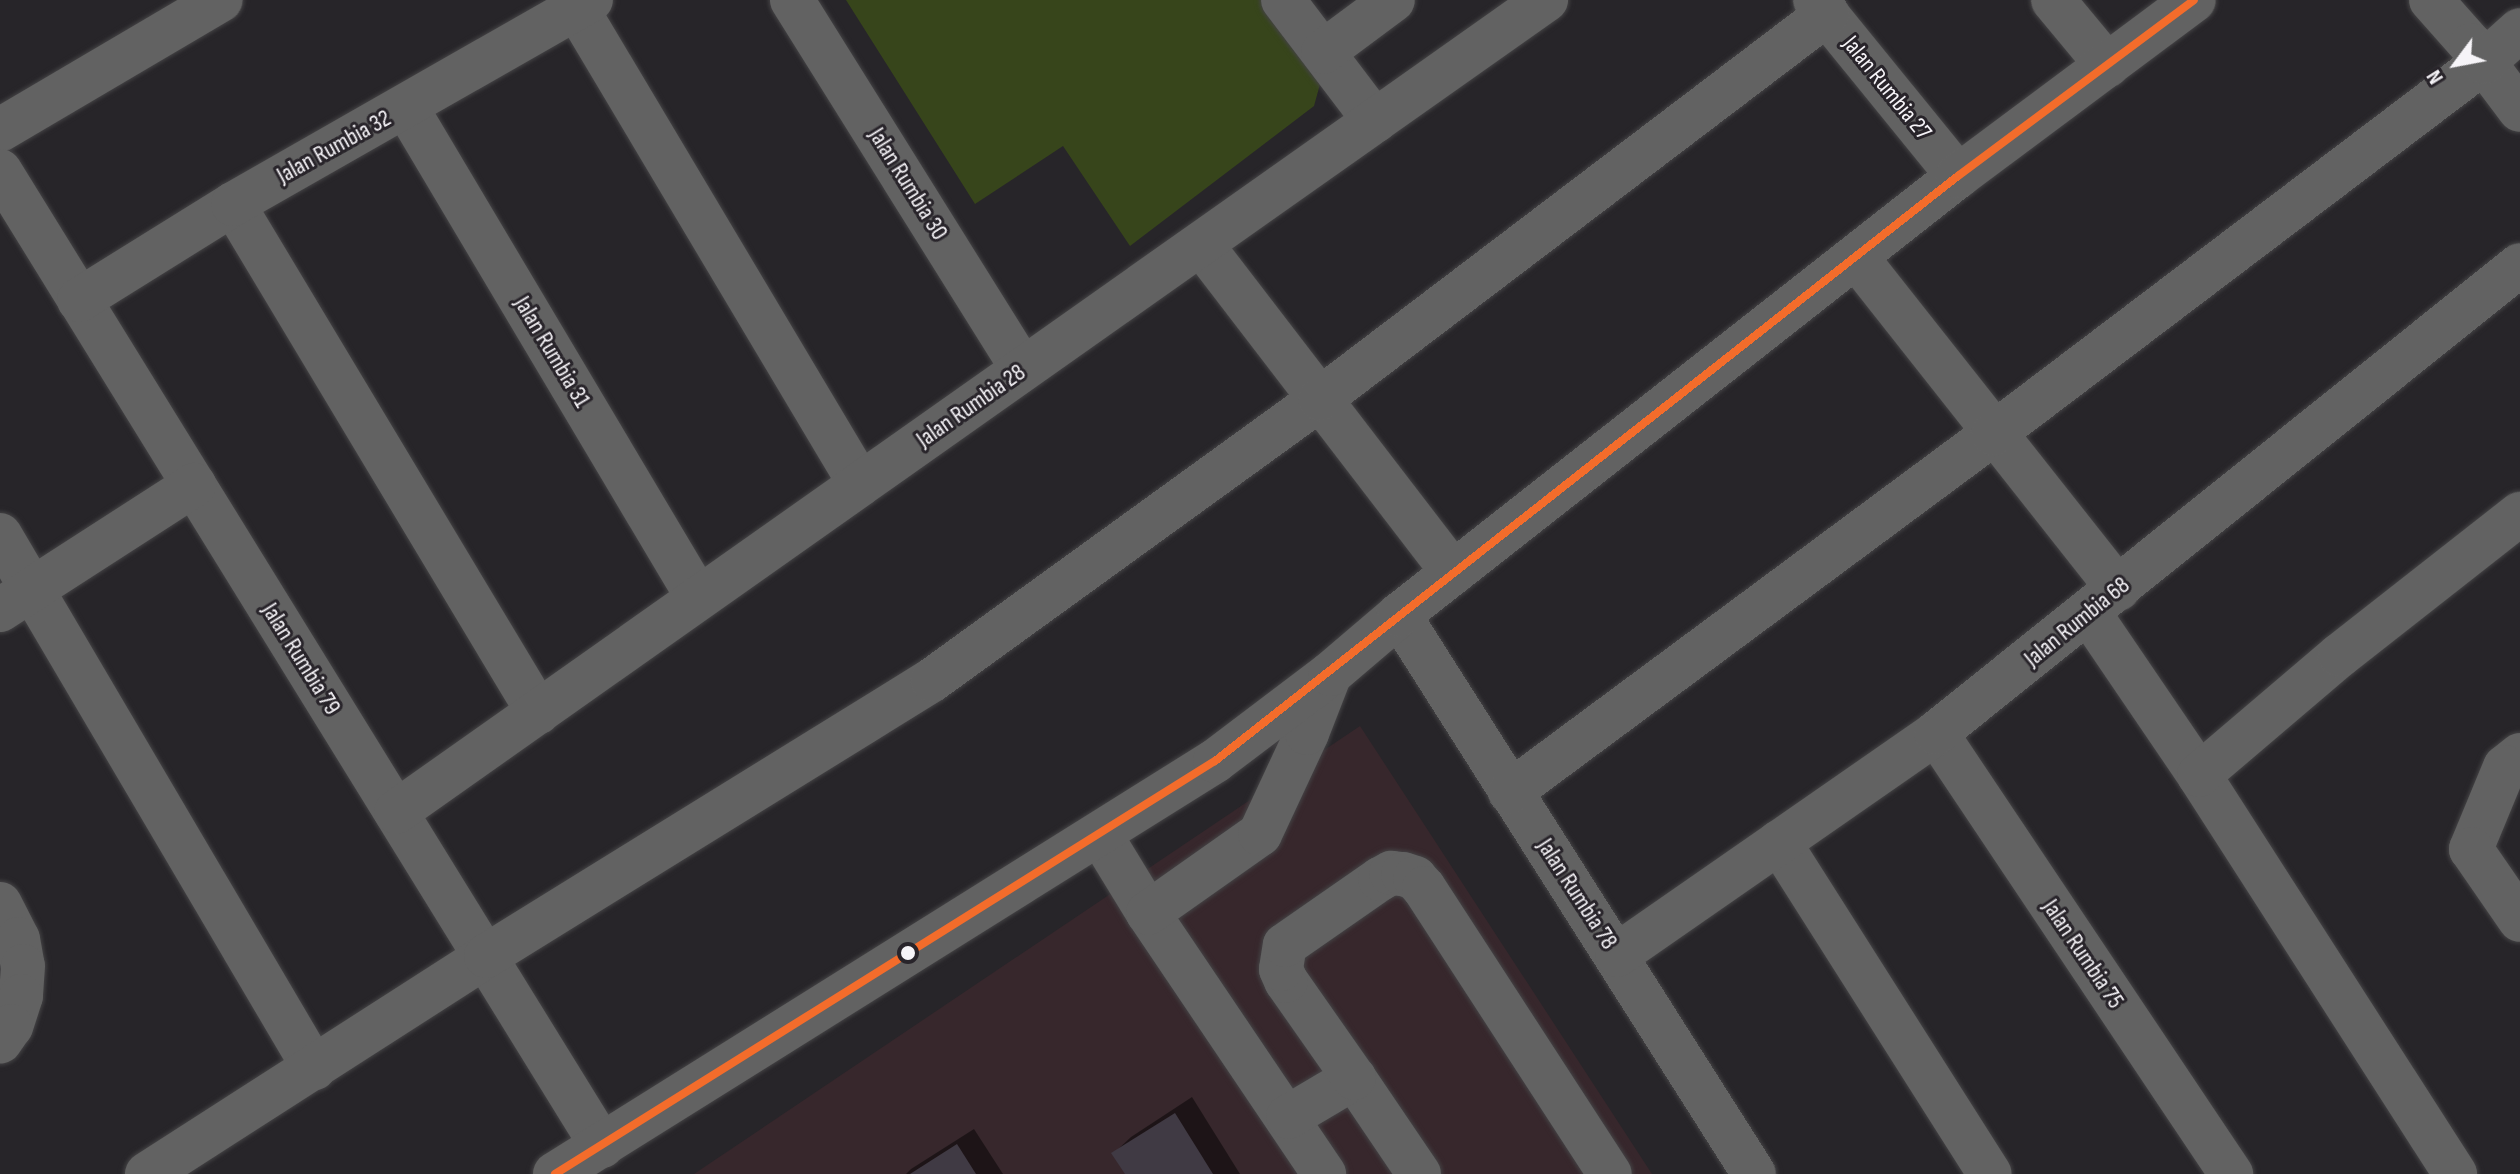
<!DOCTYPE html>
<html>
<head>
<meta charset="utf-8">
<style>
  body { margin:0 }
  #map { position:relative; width:2520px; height:1174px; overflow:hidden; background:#272529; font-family:"Sofia Sans Condensed",sans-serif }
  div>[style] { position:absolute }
  .education>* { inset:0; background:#37272c }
  .green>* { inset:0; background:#37451b }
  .shadow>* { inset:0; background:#0007 }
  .building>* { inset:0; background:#403a44 }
  .roads { filter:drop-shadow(0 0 2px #444345) drop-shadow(0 0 2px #444345) }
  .minor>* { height:44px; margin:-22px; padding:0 22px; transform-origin:22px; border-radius:22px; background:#626262 }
  .bus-1>* { height:8px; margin:-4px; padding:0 4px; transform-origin:4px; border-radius:4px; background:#f36c2b }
  .dots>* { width:22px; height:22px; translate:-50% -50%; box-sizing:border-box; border:4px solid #28242a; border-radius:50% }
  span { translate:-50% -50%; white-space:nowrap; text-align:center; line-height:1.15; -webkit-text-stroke:6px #28242a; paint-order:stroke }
  .street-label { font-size:24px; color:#f6f4f8 }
  .north { position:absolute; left:2416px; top:24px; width:80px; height:80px; -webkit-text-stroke:6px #28242a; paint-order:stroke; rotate:238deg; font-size:22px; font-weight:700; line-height:32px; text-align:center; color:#f6f4f8 }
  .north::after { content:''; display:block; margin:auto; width:28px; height:36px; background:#f6f4f8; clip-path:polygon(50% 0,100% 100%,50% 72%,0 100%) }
</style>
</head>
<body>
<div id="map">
  <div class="education">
    <div style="clip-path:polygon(1360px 726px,1652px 1174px,694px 1174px)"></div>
  </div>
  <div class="green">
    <div style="clip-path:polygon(846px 0,1264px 0,1322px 77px,1314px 106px,1130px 246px,1063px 146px,975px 204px)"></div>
  </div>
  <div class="shadow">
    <div style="clip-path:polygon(1192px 1097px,1240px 1174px,1127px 1174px,1114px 1153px,1131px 1137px)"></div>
    <div style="clip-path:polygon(974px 1129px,1003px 1174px,906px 1174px,911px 1169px)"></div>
  </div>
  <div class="building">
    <div style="clip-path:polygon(1175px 1113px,1213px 1174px,1125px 1174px,1111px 1153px)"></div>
    <div style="clip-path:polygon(957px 1144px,976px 1174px,910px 1174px)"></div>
  </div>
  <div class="roads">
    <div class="minor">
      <div style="left:792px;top:0;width:435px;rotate:58deg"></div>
      <div style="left:1283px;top:0;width:152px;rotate:52.8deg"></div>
      <div style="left:1815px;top:0;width:227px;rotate:50.9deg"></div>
      <div style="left:2053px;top:0;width:85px;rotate:50.3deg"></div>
      <div style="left:2431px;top:0;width:60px;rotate:48.4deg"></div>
      <div style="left:2471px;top:45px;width:81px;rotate:53deg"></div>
      <div style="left:577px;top:9px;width:553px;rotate:59.21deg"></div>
      <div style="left:1323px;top:52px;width:87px;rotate:-36.6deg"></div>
      <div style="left:406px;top:107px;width:571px;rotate:59.26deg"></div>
      <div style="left:0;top:130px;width:256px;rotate:-30.5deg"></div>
      <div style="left:0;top:171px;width:1146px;rotate:58.31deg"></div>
      <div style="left:233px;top:204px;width:593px;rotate:59.02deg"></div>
      <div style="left:1201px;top:244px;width:414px;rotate:52.5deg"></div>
      <div style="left:1856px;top:257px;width:423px;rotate:51.7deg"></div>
      <div style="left:79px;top:300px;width:181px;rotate:-31.9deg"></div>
      <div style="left:233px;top:204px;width:412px;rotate:-29.7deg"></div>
      <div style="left:0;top:535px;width:619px;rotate:59.5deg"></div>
      <div style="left:0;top:610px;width:231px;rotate:-32.8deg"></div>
      <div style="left:2089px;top:613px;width:196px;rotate:55.8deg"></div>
      <div style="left:2199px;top:775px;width:474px;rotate:57.3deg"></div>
      <div style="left:1399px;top:615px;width:662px;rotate:57.58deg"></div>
      <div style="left:1936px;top:733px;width:531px;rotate:56.22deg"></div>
      <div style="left:2520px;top:755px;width:19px;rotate:141deg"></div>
      <div style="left:2505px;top:767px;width:89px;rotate:112.5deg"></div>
      <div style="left:2471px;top:849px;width:86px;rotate:55.4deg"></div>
      <div style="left:2199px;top:775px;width:185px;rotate:-40.4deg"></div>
      <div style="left:2340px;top:655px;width:229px;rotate:-38.1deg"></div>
      <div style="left:1510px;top:792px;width:601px;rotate:-36.55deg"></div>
      <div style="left:1993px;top:434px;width:616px;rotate:-37.15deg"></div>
      <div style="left:2484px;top:62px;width:48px;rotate:-41.6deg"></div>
      <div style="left:396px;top:812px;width:1408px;rotate:-35.23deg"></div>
      <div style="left:1101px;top:836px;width:90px;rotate:58.6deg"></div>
      <div style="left:1148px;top:913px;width:315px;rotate:56deg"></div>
      <div style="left:1779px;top:842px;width:393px;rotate:57.6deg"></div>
      <div style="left:0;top:904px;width:39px;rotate:63deg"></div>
      <div style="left:18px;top:939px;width:27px;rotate:80deg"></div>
      <div style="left:23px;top:966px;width:30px;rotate:94deg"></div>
      <div style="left:21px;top:996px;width:32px;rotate:108deg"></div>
      <div style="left:11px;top:1026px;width:19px;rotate:125deg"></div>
      <div style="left:1148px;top:913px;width:137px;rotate:-35.2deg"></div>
      <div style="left:1260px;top:834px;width:111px;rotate:-65deg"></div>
      <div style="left:1307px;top:733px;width:63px;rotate:-68.7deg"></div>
      <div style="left:1617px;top:955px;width:389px;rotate:-34.8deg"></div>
      <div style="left:1936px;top:733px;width:748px;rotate:-38.71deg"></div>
      <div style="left:1354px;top:1078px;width:116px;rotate:55.9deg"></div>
      <div style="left:1288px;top:1117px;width:77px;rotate:-30.6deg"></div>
      <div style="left:1354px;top:1078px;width:118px;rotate:-125deg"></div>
      <div style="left:1286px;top:981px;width:13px;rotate:-113deg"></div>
      <div style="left:1281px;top:969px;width:24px;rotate:-81deg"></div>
      <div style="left:1285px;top:945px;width:116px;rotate:-34.8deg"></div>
      <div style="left:1380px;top:879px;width:13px;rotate:-29deg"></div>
      <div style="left:1391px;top:873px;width:12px;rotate:5deg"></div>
      <div style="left:1403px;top:874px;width:13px;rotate:18deg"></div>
      <div style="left:1415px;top:878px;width:13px;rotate:48deg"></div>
      <div style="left:1424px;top:888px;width:341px;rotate:57deg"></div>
      <div style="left:147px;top:1174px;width:403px;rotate:-32.7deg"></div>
      <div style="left:486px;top:956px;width:524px;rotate:-31.75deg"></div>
      <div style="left:932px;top:680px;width:479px;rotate:-35.9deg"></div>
      <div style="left:1320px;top:399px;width:637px;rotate:-37.21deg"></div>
      <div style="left:555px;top:1174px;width:779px;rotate:-32.04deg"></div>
      <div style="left:1215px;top:761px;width:144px;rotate:-37.1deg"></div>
      <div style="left:1330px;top:674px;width:91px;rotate:-40.5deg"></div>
      <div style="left:1399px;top:615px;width:711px;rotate:-38.14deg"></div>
      <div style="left:1958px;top:176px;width:294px;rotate:-36.7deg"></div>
    </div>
  </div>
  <div class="bus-1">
    <div style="left:555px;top:1174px;width:779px;rotate:-32.04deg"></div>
    <div style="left:1215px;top:761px;width:946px;rotate:-38.22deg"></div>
    <div style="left:1958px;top:176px;width:294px;rotate:-36.7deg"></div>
  </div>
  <div class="dots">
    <div style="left:908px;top:953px;background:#f6f4f8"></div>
  </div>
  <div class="street-label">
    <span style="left:1887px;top:88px;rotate:51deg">Jalan Rumbia 27</span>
    <span style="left:334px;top:147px;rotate:-29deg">Jalan Rumbia 32</span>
    <span style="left:908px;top:184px;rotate:58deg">Jalan Rumbia 30</span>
    <span style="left:552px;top:352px;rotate:59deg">Jalan Rumbia 31</span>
    <span style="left:971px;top:406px;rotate:-35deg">Jalan Rumbia 28</span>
    <span style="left:2077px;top:622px;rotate:-39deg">Jalan Rumbia 68</span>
    <span style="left:301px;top:659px;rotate:58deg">Jalan Rumbia 79</span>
    <span style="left:1577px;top:894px;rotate:57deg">Jalan Rumbia 78</span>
    <span style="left:2083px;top:954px;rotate:56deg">Jalan Rumbia 75</span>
  </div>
  <div class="north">N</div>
</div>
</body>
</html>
